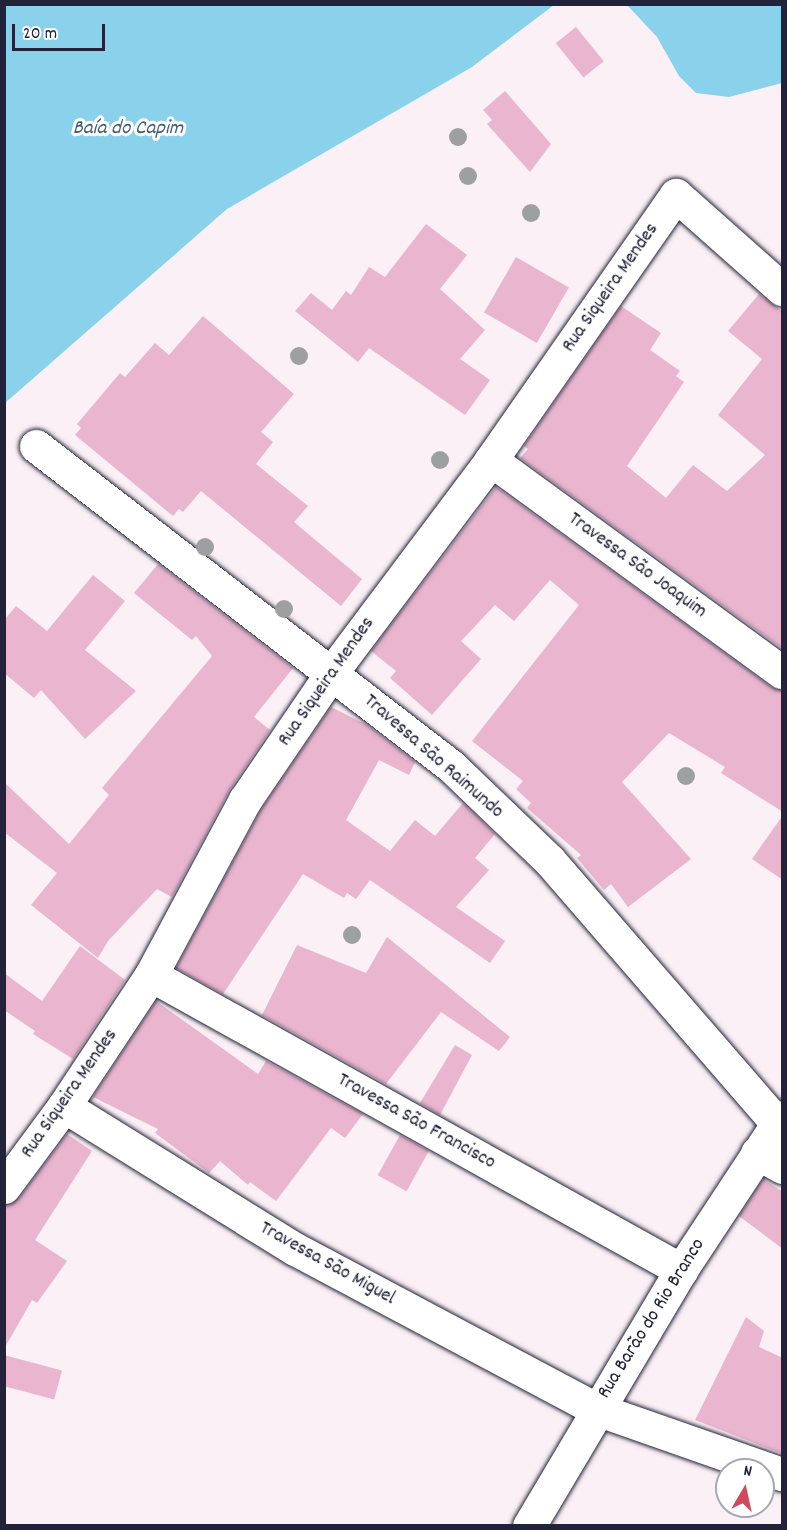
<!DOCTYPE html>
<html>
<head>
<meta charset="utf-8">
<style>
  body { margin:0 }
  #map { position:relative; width:787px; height:1530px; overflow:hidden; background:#fbf0f5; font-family:Dekko,sans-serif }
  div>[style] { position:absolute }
  .water>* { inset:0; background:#8ad1ec }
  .building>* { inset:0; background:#eab5cf; transform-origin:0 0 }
  .roads { filter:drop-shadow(0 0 2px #22223b) drop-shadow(0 0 2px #22223b) }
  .minor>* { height:33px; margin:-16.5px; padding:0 16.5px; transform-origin:16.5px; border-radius:16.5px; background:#fff }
  .trees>* { width:18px; height:18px; margin:-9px; border-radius:50%; background:#9da0a1 }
  span { translate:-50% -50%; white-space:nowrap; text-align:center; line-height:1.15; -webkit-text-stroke:6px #fff; paint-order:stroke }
  .street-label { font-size:20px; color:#22223b }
  .water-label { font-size:21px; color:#465f79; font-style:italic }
  .frame { position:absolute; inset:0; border:6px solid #22223b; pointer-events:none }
  .north { position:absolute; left:715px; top:1458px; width:60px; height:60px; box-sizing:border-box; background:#fff; border:2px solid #a7a7b1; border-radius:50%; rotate:9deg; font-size:16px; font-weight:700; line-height:24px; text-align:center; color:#22223b }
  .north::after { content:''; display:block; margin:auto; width:21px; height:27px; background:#d1495b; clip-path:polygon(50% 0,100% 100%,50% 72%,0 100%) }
  .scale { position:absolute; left:12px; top:24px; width:93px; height:27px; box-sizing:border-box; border:3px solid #22223b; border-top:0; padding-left:8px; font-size:18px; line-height:21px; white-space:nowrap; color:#22223b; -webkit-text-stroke:4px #fff; paint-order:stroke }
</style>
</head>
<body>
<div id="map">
  <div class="water">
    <div style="clip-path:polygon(5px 4px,554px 4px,554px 5px,472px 67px,227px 209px,5px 403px)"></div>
    <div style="clip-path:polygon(627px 5px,782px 5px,782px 83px,729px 97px,696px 93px,679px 76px,657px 37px)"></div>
  </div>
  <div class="building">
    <div style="left:576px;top:27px;width:44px;height:26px;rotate:51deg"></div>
    <div style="clip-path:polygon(505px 91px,551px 144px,530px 172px,487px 124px,492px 120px,483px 110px)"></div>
    <div style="clip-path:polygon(426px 224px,467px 255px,440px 289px,485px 330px,460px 359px,490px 380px,465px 415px,369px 348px,358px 362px,295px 311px,311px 293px,332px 310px,346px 291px,351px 295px,369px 267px,385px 277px)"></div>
    <div style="left:516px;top:257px;width:61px;height:64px;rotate:30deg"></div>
    <div style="clip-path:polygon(759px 294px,783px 312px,783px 649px,520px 458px,528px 449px,524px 446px,621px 306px,661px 333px,650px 350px,680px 371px,676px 376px,684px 382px,627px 466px,666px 498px,693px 465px,727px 491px,765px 455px,718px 415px,762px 359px,728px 331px)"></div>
    <div style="clip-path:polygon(203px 316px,294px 394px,261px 432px,273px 442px,256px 464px,308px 506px,294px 522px,362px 579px,341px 606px,201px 491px,183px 512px,179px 509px,173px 516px,75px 435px,81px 428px,77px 424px,120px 373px,125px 377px,155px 343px,169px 355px)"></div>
    <div style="clip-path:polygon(496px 487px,771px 687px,783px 690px,783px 812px,721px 773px,725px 767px,669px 733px,622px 782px,691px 859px,628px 907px,611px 884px,604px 890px,577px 858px,581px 855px,527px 808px,531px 803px,516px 789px,523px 781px,472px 741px,579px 605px,550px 580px,514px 621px,495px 605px,461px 641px,481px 659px,432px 715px,390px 678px,396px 671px,371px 651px)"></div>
    <div style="clip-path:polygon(158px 564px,293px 668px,254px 717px,270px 730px,229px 791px,172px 897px,157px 889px,108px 941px,98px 958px,31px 905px,57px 873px,4px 832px,4px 782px,69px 844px,109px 795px,102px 788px,212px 656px,196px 636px,192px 640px,134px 593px)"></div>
    <div style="clip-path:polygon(93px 575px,125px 601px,85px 650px,136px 691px,85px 739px,41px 690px,34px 698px,4px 673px,4px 620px,16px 606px,47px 631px)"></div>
    <div style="clip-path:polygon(331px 707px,367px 725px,415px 762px,409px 775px,379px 760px,346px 820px,390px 851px,415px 820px,435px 836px,463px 803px,495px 834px,475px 858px,489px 870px,456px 907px,505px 941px,490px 963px,370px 880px,356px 899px,347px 893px,344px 898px,303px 874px,223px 994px,176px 968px,261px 810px)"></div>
    <div style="clip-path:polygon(783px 815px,783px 880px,752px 859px)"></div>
    <div style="clip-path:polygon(387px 937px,510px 1037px,499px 1051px,441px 1012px,386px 1084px,262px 1015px,297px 945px,366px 973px)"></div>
    <div style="clip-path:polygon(80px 946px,125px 980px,73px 1059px,33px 1034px,35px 1031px,4px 1010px,4px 973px,42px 1001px)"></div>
    <div style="clip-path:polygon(156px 1001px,258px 1074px,266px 1061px,363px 1114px,345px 1138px,331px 1128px,276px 1201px,250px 1182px,248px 1185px,220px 1161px,209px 1173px,155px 1133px,158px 1129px,93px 1097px)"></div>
    <div style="clip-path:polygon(455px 1045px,472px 1055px,440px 1115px,420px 1103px)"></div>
    <div style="clip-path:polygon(67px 1134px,92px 1151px,35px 1240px,67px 1261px,37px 1303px,32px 1300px,4px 1349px,4px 1205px,19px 1198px)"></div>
    <div style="left:400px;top:1135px;width:33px;height:46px;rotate:29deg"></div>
    <div style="clip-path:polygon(763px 1179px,783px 1192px,783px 1249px,739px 1216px)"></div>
    <div style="clip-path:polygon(746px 1317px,764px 1331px,759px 1347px,783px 1358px,783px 1454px,695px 1420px)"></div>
    <div style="left:4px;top:1355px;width:60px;height:30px;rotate:15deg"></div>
  </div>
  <div class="roads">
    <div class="minor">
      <div style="left:36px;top:446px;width:524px;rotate:37.64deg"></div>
      <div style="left:451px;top:766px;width:136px;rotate:43.8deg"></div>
      <div style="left:549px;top:860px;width:349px;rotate:49.1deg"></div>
      <div style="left:491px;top:460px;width:360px;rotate:36.1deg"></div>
      <div style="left:151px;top:975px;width:607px;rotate:29.1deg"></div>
      <div style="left:64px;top:1106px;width:272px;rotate:31.8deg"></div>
      <div style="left:295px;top:1249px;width:341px;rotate:28deg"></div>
      <div style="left:596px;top:1409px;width:197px;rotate:19.3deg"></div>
      <div style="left:757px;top:1153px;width:29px;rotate:29deg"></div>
      <div style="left:4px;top:1187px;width:101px;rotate:-53.5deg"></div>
      <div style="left:64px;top:1106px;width:157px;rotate:-56.4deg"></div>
      <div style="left:151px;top:975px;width:199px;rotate:-61.8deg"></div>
      <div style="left:245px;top:800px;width:155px;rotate:-55.8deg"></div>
      <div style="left:332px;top:672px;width:265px;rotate:-53.1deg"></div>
      <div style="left:491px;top:460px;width:323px;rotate:-55.1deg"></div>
      <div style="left:676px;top:195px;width:142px;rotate:41.6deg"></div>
      <div style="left:529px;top:1526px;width:298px;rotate:-59.3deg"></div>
      <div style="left:681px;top:1270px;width:183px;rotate:-56.6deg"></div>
    </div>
  </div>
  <div class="trees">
    <div style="left:458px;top:137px"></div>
    <div style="left:468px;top:176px"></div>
    <div style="left:531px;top:213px"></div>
    <div style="left:299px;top:356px"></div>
    <div style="left:440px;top:460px"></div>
    <div style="left:205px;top:547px"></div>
    <div style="left:284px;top:609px"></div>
    <div style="left:686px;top:776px"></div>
    <div style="left:352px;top:935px"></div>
  </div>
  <div class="street-label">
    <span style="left:611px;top:288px;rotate:-55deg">Rua Siqueira Mendes</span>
    <span style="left:637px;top:566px;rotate:36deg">Travessa São Joaquim</span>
    <span style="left:327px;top:682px;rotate:-55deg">Rua Siqueira Mendes</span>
    <span style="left:433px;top:757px;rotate:41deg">Travessa São Raimundo</span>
    <span style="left:70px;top:1094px;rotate:-55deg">Rua Siqueira Mendes</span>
    <span style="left:416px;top:1122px;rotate:29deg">Travessa São Francisco</span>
    <span style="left:327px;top:1264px;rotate:29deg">Travessa São Miguel</span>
    <span style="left:652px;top:1319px;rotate:-58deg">Rua Barão do Rio Branco</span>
  </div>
  <div class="water-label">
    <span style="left:128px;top:129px">Baía do Capim</span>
  </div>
  <div class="frame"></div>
  <div class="north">N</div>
  <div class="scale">20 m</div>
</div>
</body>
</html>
